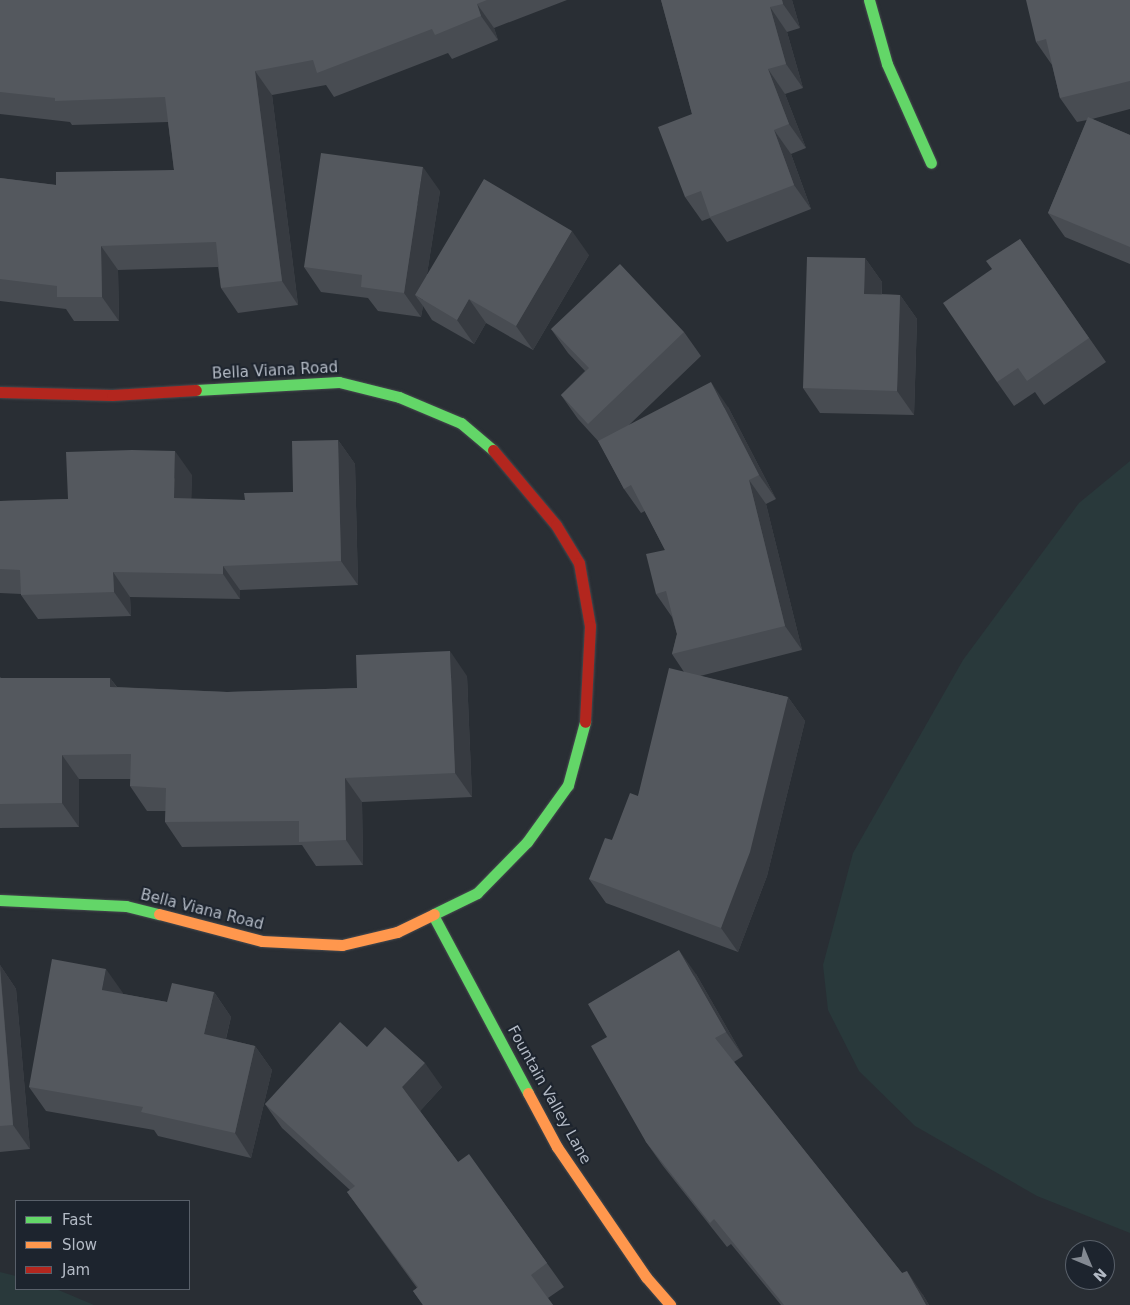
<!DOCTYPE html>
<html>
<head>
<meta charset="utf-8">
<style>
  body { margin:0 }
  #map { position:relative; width:1130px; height:1305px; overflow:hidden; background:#292e34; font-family:"DejaVu Sans",sans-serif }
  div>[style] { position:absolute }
  .green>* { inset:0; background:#29393b }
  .roads { filter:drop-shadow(0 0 1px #474a4f) drop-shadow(0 0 1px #474a4f) }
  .fast>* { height:11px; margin:-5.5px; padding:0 5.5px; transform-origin:5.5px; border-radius:5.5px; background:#63d668 }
  .slow>* { height:11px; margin:-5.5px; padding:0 5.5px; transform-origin:5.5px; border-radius:5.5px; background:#ff974d }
  .jam>* { height:11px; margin:-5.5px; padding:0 5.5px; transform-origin:5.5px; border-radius:5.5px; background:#b3261e }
  .wall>* { inset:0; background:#484c52 }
  .shaded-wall>* { inset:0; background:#373b41 }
  .building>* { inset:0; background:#54585e }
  span { translate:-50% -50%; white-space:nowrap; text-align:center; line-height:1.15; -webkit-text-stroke:4px #1d242e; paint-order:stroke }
  .street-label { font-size:15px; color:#b3bac5 }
  .legend { position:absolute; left:15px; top:1200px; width:175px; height:90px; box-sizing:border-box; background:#1d242e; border:1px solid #59606a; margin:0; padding:6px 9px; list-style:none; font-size:15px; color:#b3bac5 }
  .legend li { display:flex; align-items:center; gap:10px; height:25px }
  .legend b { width:25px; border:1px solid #59606a }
  .north { position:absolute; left:1065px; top:1240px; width:50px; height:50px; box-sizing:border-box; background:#1d242e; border:1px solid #59606a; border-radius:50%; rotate:135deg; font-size:14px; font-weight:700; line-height:20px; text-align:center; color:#b3bac5 }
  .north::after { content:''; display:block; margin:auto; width:18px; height:22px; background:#838992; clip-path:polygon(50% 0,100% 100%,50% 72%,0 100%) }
</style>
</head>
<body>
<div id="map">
  <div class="green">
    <div style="clip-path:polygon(1130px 461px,1130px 1233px,1037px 1196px,915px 1126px,859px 1071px,828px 1010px,823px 965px,853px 853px,963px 660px,1079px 503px)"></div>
    <div style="clip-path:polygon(0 1272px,16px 1276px,16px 1289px,56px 1289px,94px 1305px,0 1305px)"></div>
  </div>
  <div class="roads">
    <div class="fast">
      <div style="left:869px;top:0;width:66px;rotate:74.3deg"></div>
      <div style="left:887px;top:64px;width:108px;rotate:66deg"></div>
      <div style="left:196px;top:390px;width:143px;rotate:-3.2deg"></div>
      <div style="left:339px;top:382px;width:62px;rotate:14deg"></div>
      <div style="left:399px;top:397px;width:67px;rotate:22.8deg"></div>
      <div style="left:461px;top:423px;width:42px;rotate:40.2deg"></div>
      <div style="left:0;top:900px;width:126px;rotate:2.7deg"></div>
      <div style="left:126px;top:906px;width:34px;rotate:14deg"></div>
      <div style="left:434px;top:914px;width:48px;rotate:-26deg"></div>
      <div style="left:477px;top:893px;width:71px;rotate:-45.6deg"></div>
      <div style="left:527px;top:842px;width:70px;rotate:-54.3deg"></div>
      <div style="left:568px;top:785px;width:65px;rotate:-74.9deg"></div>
      <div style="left:433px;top:915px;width:202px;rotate:61.9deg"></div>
    </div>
    <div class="slow">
      <div style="left:159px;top:914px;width:106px;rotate:14.7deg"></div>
      <div style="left:262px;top:941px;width:80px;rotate:2.9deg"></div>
      <div style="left:342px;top:945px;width:57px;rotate:-13.3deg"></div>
      <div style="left:397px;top:932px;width:41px;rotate:-25.9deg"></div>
      <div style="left:528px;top:1093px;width:61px;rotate:61.8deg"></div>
      <div style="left:557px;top:1147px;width:158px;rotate:55.6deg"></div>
      <div style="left:646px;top:1277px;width:37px;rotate:49deg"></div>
    </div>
    <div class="jam">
      <div style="left:0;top:392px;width:112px;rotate:1.5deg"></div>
      <div style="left:112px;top:395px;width:84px;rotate:-3.4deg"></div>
      <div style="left:493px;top:450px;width:98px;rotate:50deg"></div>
      <div style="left:556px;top:525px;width:44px;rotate:58.8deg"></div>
      <div style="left:579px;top:563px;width:64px;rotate:80.1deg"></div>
      <div style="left:590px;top:626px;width:96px;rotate:93deg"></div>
    </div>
  </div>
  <div class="wall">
    <div style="clip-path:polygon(0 0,567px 0,494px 28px,498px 40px,452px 59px,448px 53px,334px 97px,326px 85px,272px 95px,298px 305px,238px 313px,221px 288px,218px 267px,118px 270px,119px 321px,74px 321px,66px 309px,0 301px,0 178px,56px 185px,174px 170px,168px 122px,72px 125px,70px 122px,0 114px)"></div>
    <div style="clip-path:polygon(661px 0,792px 0,800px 28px,787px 32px,803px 88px,785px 94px,806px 148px,791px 154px,811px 209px,727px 242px,710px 218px,702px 221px,685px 197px,692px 114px)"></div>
    <div style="clip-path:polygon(1130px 0,1130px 109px,1092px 119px,1130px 135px,1130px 264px,1065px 237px,1048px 213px,1087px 120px,1077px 122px,1060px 98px,1052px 65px,1036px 42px)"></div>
    <div style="clip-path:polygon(440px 191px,427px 274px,589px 255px,533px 350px,486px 323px,474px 344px,432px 320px,423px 306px,421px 317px,378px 311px,368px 298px,321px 292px,304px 267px)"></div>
    <div style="clip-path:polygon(1020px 239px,1106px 362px,1044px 405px,1035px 392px,1014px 406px,997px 382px,992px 269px)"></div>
    <div style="clip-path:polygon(865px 258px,882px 282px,882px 294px,900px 295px,917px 319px,914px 415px,820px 413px,803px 388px)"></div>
    <div style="clip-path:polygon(551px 329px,684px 332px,701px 356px,629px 425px,728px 407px,776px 499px,766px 504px,802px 650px,700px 676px,788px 697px,805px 721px,767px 876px,738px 952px,606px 903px,589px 879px,638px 796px,684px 672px,672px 654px,677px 634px,672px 617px,656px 594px,665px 550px,645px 511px,641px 513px,624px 489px,599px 442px,578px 419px,561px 395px,585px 371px,568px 353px)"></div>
    <div style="clip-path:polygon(338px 440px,355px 464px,358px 585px,240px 590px,240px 599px,130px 597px,131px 616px,38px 619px,21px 595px,21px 594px,0 593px,0 501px,68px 499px,192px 475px,191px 499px,245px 500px,293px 492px)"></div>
    <div style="clip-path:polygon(467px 676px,472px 797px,362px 802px,363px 865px,316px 866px,302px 845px,182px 847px,165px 822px,166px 811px,147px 811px,130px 786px,131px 779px,79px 779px,79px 827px,0 828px,0 677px,1px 678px,110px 678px,117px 687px,227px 692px,357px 688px)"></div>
    <div style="clip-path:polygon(0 965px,16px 989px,30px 1149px,0 1152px)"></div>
    <div style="clip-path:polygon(696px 974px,743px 1056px,734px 1062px,902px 1273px,923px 1295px,929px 1305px,781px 1305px,731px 1244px,727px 1247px,663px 1166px,646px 1142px,607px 1037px)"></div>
    <div style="clip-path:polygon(214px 992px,231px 1017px,226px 1039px,255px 1046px,272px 1070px,251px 1158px,158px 1136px,154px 1130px,46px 1111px,29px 1087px,123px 993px,123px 994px,167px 1002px)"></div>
    <div style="clip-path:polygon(367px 1047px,442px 1087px,420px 1111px,458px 1162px,499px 1196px,564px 1287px,548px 1298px,553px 1305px,423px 1305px,413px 1291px,417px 1288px,347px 1192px,350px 1190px,282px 1128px,265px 1104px)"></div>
  </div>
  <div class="shaded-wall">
    <div style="clip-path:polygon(782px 0,792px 0,800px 28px,783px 4px)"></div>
    <div style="clip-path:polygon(477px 4px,494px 28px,498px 40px,481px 16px)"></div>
    <div style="clip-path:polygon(770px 7px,787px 32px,803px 88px,786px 64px)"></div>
    <div style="clip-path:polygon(768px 69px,785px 94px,806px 148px,789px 124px)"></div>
    <div style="clip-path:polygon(255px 71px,272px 95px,298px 305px,282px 281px)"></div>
    <div style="clip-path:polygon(774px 130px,791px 154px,811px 209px,794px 185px)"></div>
    <div style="clip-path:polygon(423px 167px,440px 191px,423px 300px,415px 295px,423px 306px,421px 317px,404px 293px)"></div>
    <div style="clip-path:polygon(572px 231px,589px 255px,533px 350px,516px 326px)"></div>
    <div style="clip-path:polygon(101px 246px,118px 270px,119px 321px,102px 297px)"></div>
    <div style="clip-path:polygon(865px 258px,882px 282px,881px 318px,864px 294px)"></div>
    <div style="clip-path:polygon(900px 295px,917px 319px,914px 415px,897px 391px)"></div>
    <div style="clip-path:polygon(469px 299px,486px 323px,474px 344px,457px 320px)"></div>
    <div style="clip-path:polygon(711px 382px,728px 407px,776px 499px,759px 475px)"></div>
    <div style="clip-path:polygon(338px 440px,355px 464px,358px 585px,341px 561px)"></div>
    <div style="clip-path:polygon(175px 451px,192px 475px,191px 523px,174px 498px)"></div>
    <div style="clip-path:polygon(749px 480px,766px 504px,802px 650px,785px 626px)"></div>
    <div style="clip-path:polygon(223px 566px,240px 590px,240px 599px,223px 574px)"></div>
    <div style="clip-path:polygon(113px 572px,130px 597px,131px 616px,114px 592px)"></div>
    <div style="clip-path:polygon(450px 651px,467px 676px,472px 797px,455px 773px)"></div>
    <div style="clip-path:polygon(110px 678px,127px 702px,110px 687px)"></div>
    <div style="clip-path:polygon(788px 697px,805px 721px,767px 876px,738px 952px,721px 928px)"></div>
    <div style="clip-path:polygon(62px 755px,79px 779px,79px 827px,62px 803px)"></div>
    <div style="clip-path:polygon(345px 778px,362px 802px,363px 865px,346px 840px)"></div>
    <div style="clip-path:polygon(679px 950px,696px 974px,743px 1056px,726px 1032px)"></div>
    <div style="clip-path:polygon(0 965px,16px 989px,30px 1149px,13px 1125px)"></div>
    <div style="clip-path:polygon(106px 969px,123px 993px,119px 1014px,102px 990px)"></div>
    <div style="clip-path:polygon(214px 992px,231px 1017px,221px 1058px,204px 1034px)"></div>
    <div style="clip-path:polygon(255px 1046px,272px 1070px,251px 1158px,235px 1133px)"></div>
    <div style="clip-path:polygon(425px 1063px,442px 1087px,419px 1112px,402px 1087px)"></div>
    <div style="clip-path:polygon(907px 1271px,923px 1295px,929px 1305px,926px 1305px)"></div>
  </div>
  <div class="building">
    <div style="clip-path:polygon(0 0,487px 0,477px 4px,481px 16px,435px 35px,432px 29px,317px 73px,313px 60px,255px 71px,282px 281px,221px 288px,216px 242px,101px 246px,102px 297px,57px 297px,57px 286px,0 279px,0 178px,56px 185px,56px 172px,174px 170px,165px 97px,55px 101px,55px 98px,0 92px)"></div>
    <div style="clip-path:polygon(661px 0,782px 0,783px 4px,770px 7px,786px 64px,768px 69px,789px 124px,774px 130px,794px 185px,710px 217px,701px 191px,685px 197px,658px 127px,692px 114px)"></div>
    <div style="clip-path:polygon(1026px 0,1130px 0,1130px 81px,1060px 98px,1046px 39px,1036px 42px)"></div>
    <div style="clip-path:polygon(1088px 117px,1130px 135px,1130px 247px,1048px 213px)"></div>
    <div style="clip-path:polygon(321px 153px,423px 167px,404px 293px,361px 287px,362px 275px,304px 267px)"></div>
    <div style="clip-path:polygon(484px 179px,572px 231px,516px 326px,469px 299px,457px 320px,415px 295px)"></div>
    <div style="clip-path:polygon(1020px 239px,1089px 338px,1027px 381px,1018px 368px,997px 382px,943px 303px,992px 269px,986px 261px)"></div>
    <div style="clip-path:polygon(807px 257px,865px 258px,864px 294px,900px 295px,897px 391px,803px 388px)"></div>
    <div style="clip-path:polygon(620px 264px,684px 332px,588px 424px,561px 395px,589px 368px,551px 329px)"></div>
    <div style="clip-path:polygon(711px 382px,759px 475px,749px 480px,785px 626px,672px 654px,677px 634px,666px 591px,656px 594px,646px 554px,665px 550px,631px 485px,624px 489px,598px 441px)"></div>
    <div style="clip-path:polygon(338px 440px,341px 561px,223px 566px,223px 574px,113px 572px,114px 592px,21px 595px,20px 570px,0 569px,0 501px,68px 499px,66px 452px,132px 450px,175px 451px,174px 498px,245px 500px,244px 493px,293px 492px,292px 441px)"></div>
    <div style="clip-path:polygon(450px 651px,455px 773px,345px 778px,346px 840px,299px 842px,299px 821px,165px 822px,166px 788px,130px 786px,131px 754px,62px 755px,62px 803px,0 804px,0 678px,110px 678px,110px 687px,227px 692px,357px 688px,356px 655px)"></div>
    <div style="clip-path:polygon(669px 668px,788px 697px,750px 852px,721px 928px,589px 879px,605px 838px,612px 840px,630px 793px,638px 796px)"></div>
    <div style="clip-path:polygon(679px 950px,726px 1032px,715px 1038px,902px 1273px,907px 1271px,926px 1305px,784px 1305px,714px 1219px,710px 1223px,646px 1142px,591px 1046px,607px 1037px,588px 1004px)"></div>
    <div style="clip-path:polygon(52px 959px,106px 969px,102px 990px,167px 1002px,172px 983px,214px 992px,204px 1034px,255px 1046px,235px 1133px,141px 1112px,143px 1107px,29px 1087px)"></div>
    <div style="clip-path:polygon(0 970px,13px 1125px,0 1126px)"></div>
    <div style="clip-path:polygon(340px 1022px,367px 1047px,385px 1027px,425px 1063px,402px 1087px,458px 1162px,469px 1154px,499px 1196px,547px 1263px,531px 1275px,553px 1305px,423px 1305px,413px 1291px,418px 1287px,347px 1192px,355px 1186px,265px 1104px)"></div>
  </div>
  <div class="street-label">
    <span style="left:275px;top:371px;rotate:-3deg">Bella Viana Road</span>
    <span style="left:202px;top:910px;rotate:14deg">Bella Viana Road</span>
    <span style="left:549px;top:1095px;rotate:61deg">Fountain Valley Lane</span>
  </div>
  <ul class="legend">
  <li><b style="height:6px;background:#63d668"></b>Fast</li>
  <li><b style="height:6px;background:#ff974d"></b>Slow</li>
  <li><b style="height:6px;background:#b3261e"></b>Jam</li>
  </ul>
  <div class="north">N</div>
</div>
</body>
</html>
